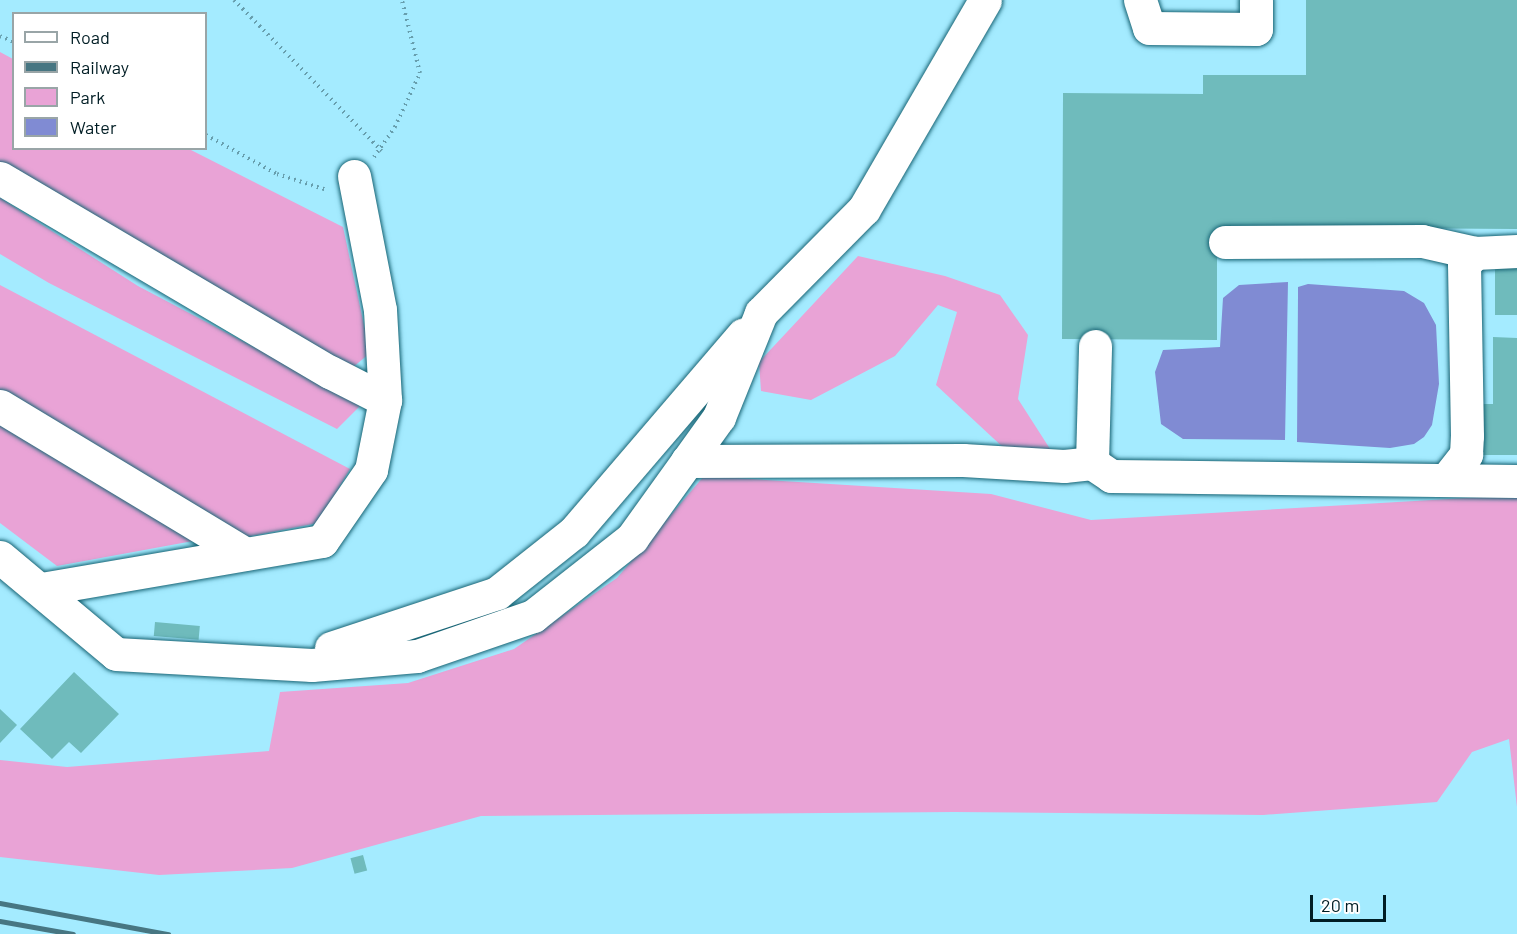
<!DOCTYPE html>
<html>
<head>
<meta charset="utf-8">
<style>
  body { margin:0 }
  #map { position:relative; width:1517px; height:934px; overflow:hidden; background:#a4ebff; font-family:Barlow,sans-serif }
  div>[style] { position:absolute }
  .green>* { inset:0; background:#e9a3d6 }
  .water>* { inset:0; background:#808bd3 }
  .building>* { inset:0; background:#6fbbbc; transform-origin:0 0 }
  .path>* { height:4px; margin-top:-2px; transform-origin:0; background:repeating-linear-gradient(90deg,#679ead 0 1.5px,transparent 0 6px) }
  .roads { filter:drop-shadow(0 0 2px #186475) drop-shadow(0 0 2px #186475) }
  .minor>* { height:33px; margin:-16.5px; padding:0 16.5px; transform-origin:16.5px; border-radius:16.5px; background:#fff }
  .rail>* { height:4.5px; margin:-2.25px; padding:0 2.25px; transform-origin:2.25px; border-radius:2.25px; background:#477682 }
  span { translate:-50% -50%; white-space:nowrap; text-align:center; line-height:1.15; -webkit-text-stroke:4.5px #fff; paint-order:stroke }
  .legend { position:absolute; left:12px; top:12px; width:195px; height:138px; box-sizing:border-box; background:#fff; border:2px solid #99a5a7; margin:0; padding:8px 10px; list-style:none; font-size:18px; color:#001d24 }
  .legend li { display:flex; align-items:center; gap:12px; height:30px }
  .legend b { width:30px; border:2px solid #99a5a7 }
  .scale { position:absolute; left:1310px; top:895px; width:76px; height:27px; box-sizing:border-box; border:3px solid #001d24; border-top:0; padding-left:8px; font-size:18px; line-height:21px; white-space:nowrap; color:#001d24; -webkit-text-stroke:4px #fff; paint-order:stroke }
</style>
</head>
<body>
<div id="map">
  <div class="green">
    <div style="clip-path:polygon(0 52px,13px 59px,14px 148px,189px 149px,343px 227px,370px 353px,346px 373px,0 169px)"></div>
    <div style="clip-path:polygon(0 198px,138px 286px,362px 404px,337px 429px,49px 283px,0 254px)"></div>
    <div style="clip-path:polygon(858px 256px,945px 276px,1000px 295px,1028px 335px,1018px 399px,1052px 452px,1007px 451px,936px 385px,957px 312px,938px 305px,895px 356px,811px 400px,761px 391px,759px 362px)"></div>
    <div style="clip-path:polygon(0 285px,350px 469px,318px 523px,246px 537px,0 393px)"></div>
    <div style="clip-path:polygon(0 424px,204px 539px,57px 566px,0 523px)"></div>
    <div style="clip-path:polygon(704px 476px,991px 494px,1091px 520px,1517px 495px,1517px 807px,1509px 739px,1472px 752px,1437px 802px,1263px 815px,954px 812px,481px 816px,292px 868px,159px 875px,0 857px,0 760px,67px 767px,269px 751px,280px 692px,408px 683px,514px 649px,617px 578px)"></div>
  </div>
  <div class="water">
    <div style="clip-path:polygon(1288px 282px,1285px 440px,1183px 439px,1161px 424px,1155px 372px,1163px 350px,1220px 347px,1223px 298px,1239px 285px)"></div>
    <div style="clip-path:polygon(1308px 284px,1404px 291px,1424px 303px,1436px 325px,1439px 384px,1432px 425px,1424px 437px,1414px 444px,1390px 448px,1297px 442px,1298px 294px,1298px 287px)"></div>
  </div>
  <div class="building">
    <div style="clip-path:polygon(1306px 0,1517px 0,1517px 229px,1217px 227px,1217px 340px,1062px 339px,1063px 93px,1203px 94px,1203px 75px,1306px 75px)"></div>
    <div style="left:1495px;top:267px;width:22px;height:48px"></div>
    <div style="clip-path:polygon(1493px 337px,1517px 338px,1517px 455px,1483px 455px,1483px 404px,1493px 404px)"></div>
    <div style="left:155px;top:622px;width:45px;height:14px;rotate:5deg"></div>
    <div style="clip-path:polygon(74px 672px,119px 714px,81px 753px,69px 742px,52px 759px,20px 729px)"></div>
    <div style="clip-path:polygon(0 709px,17px 725px,0 743px)"></div>
    <div style="left:363px;top:855px;width:16px;height:13px;rotate:75deg"></div>
  </div>
  <div class="path">
    <div style="left:234px;top:0;width:211px;rotate:45.6deg"></div>
    <div style="left:0;top:36px;width:15px;rotate:23deg"></div>
    <div style="left:206px;top:135px;width:81px;rotate:28.8deg"></div>
    <div style="left:277px;top:174px;width:52px;rotate:17.7deg"></div>
    <div style="left:374px;top:157px;width:37px;rotate:-55deg"></div>
    <div style="left:395px;top:127px;width:60px;rotate:-65.2deg"></div>
    <div style="left:420px;top:73px;width:75px;rotate:-103.9deg"></div>
  </div>
  <div class="roads">
    <div class="minor">
      <div style="left:1140px;top:0;width:29px;rotate:72deg"></div>
      <div style="left:1149px;top:28px;width:107px;rotate:0.5deg"></div>
      <div style="left:1256px;top:29px;width:29px;rotate:-90deg"></div>
      <div style="left:354px;top:176px;width:136px;rotate:79deg"></div>
      <div style="left:380px;top:310px;width:90px;rotate:86.8deg"></div>
      <div style="left:0;top:178px;width:383px;rotate:30.5deg"></div>
      <div style="left:330px;top:372px;width:62px;rotate:27deg"></div>
      <div style="left:385px;top:400px;width:71px;rotate:101.3deg"></div>
      <div style="left:371px;top:470px;width:86px;rotate:124.6deg"></div>
      <div style="left:322px;top:541px;width:286px;rotate:170.3deg"></div>
      <div style="left:1225px;top:242px;width:197px;rotate:-0.3deg"></div>
      <div style="left:1422px;top:241px;width:54px;rotate:12.8deg"></div>
      <div style="left:0;top:406px;width:286px;rotate:31.1deg"></div>
      <div style="left:687px;top:461px;width:276px;rotate:-0.2deg"></div>
      <div style="left:963px;top:460px;width:101px;rotate:3.4deg"></div>
      <div style="left:1064px;top:466px;width:28px;rotate:-6deg"></div>
      <div style="left:1092px;top:463px;width:23px;rotate:34deg"></div>
      <div style="left:1111px;top:476px;width:406px;rotate:0.7deg"></div>
      <div style="left:1092px;top:463px;width:117px;rotate:-88.5deg"></div>
      <div style="left:1446px;top:480px;width:33px;rotate:-52deg"></div>
      <div style="left:1466px;top:454px;width:18px;rotate:-87deg"></div>
      <div style="left:1467px;top:436px;width:172px;rotate:-91deg"></div>
      <div style="left:1464px;top:264px;width:16px;rotate:-45deg"></div>
      <div style="left:1475px;top:253px;width:42px;rotate:-2.7deg"></div>
      <div style="left:0;top:557px;width:151px;rotate:39.9deg"></div>
      <div style="left:116px;top:654px;width:196px;rotate:3.2deg"></div>
      <div style="left:312px;top:665px;width:105px;rotate:-4.9deg"></div>
      <div style="left:417px;top:656px;width:123px;rotate:-19deg"></div>
      <div style="left:533px;top:616px;width:126px;rotate:-38.2deg"></div>
      <div style="left:632px;top:538px;width:149px;rotate:-54.3deg"></div>
      <div style="left:719px;top:417px;width:112px;rotate:-68deg"></div>
      <div style="left:761px;top:313px;width:146px;rotate:-45.3deg"></div>
      <div style="left:864px;top:209px;width:241px;rotate:-59.9deg"></div>
      <div style="left:331px;top:648px;width:175px;rotate:-18.3deg"></div>
      <div style="left:497px;top:593px;width:98px;rotate:-38.4deg"></div>
      <div style="left:574px;top:532px;width:260px;rotate:-49.4deg"></div>
    </div>
  </div>
  <div class="rail">
    <div style="left:0;top:903px;width:171px;rotate:10.5deg"></div>
    <div style="left:0;top:921px;width:74px;rotate:10.1deg"></div>
  </div>
  <ul class="legend">
  <li><b style="height:8px;background:#fff"></b>Road</li>
  <li><b style="height:8px;background:#477682"></b>Railway</li>
  <li><b style="height:16px;background:#e9a3d6"></b>Park</li>
  <li><b style="height:16px;background:#808bd3"></b>Water</li>
  </ul>
  <div class="scale">20 m</div>
</div>
</body>
</html>
